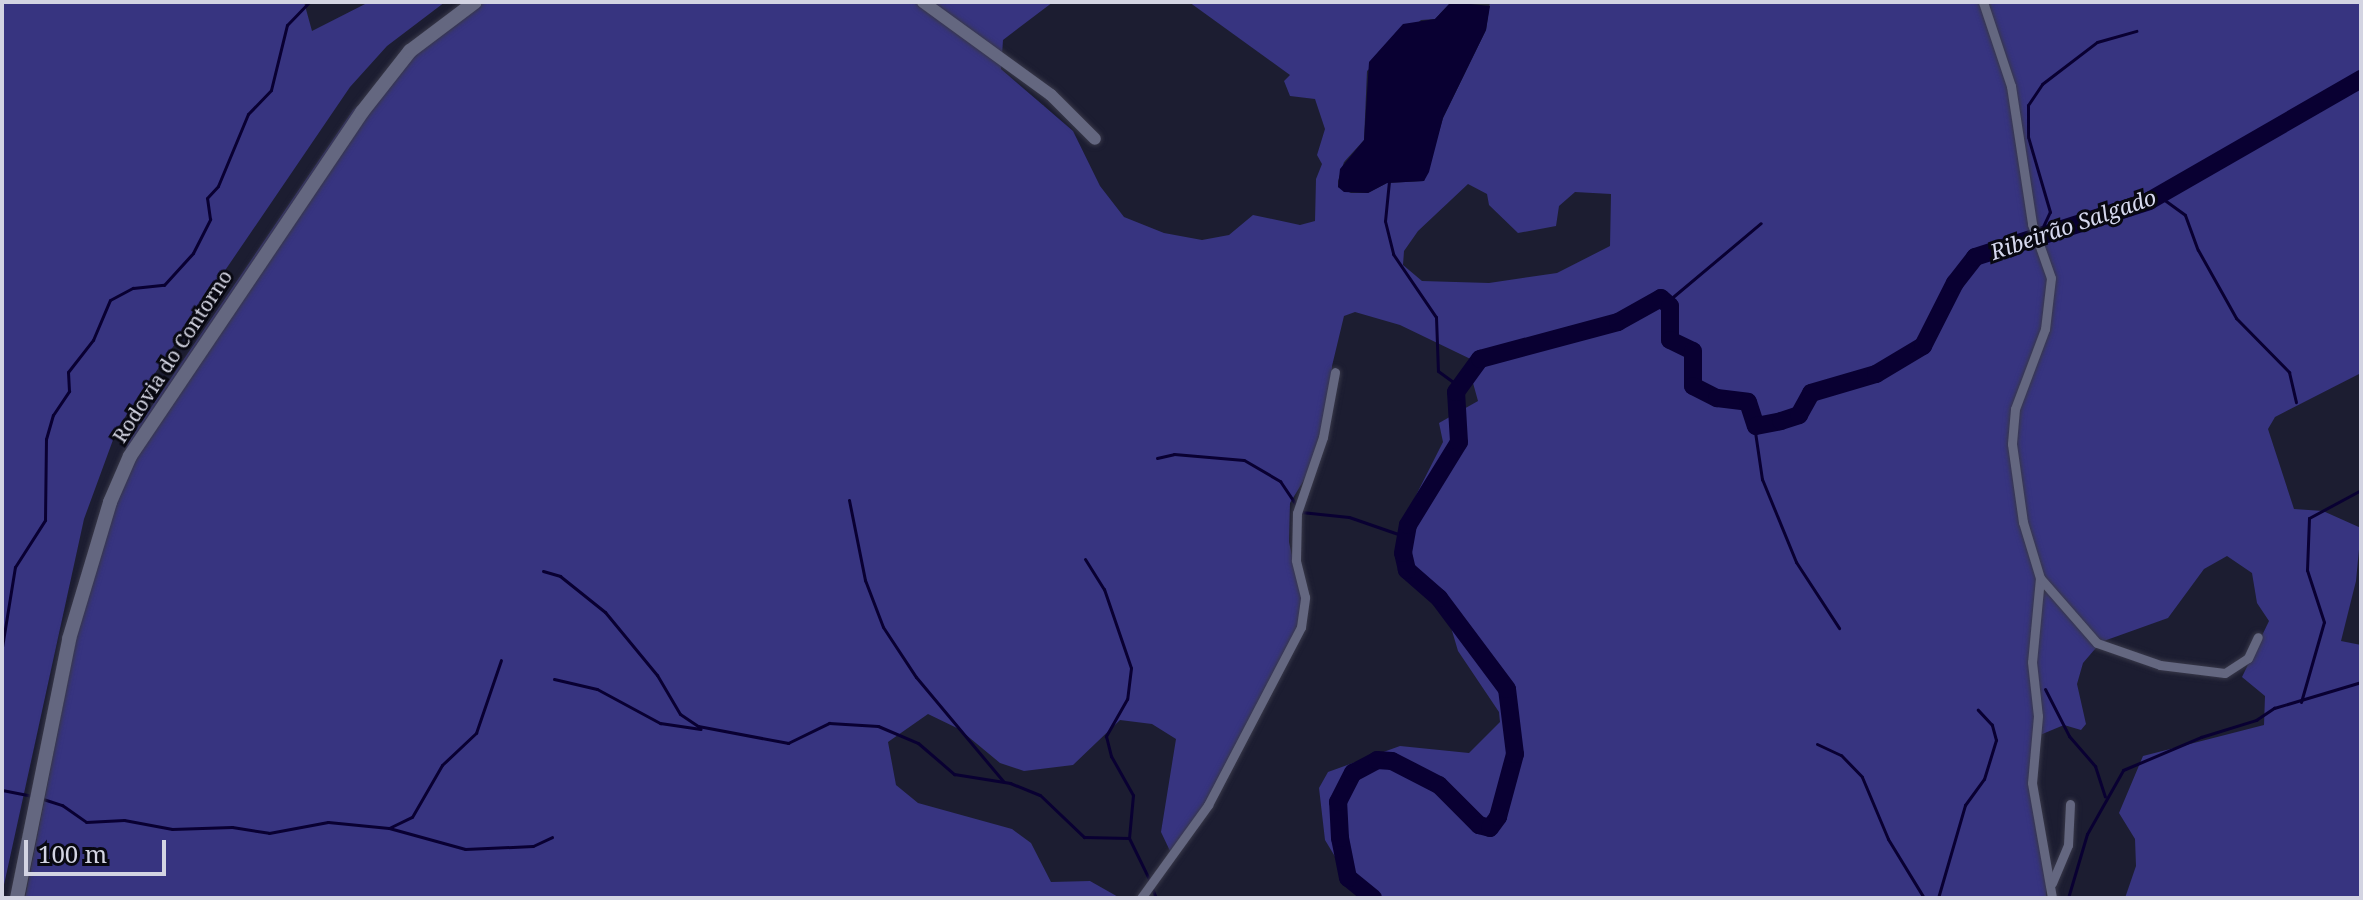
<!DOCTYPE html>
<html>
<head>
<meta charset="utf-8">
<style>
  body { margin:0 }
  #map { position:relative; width:2363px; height:900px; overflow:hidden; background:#1c1d31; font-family:"Noto Serif",serif }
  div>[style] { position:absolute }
  .green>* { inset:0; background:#373480 }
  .water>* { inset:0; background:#090032 }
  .stream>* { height:3px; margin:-1.5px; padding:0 1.5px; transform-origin:1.5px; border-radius:1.5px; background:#090032 }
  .river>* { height:18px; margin:-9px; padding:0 9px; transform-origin:9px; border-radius:9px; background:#090032 }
  .roads { filter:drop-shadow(0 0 2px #383849) drop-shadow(0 0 2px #383849) }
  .minor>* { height:9px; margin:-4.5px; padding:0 4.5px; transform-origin:4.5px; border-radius:4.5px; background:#646780 }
  .tertiary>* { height:12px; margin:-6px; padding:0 6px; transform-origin:6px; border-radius:6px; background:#646780 }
  .secondary>* { height:14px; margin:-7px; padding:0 7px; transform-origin:7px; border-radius:7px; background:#646780 }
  span { translate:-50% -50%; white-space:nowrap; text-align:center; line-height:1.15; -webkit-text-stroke:6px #080811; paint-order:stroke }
  .street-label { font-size:20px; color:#d3d4e2 }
  .water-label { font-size:22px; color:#d5d8ee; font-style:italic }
  .frame { position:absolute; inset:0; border:4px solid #d3d4e2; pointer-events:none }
  .scale { position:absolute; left:24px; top:840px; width:142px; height:36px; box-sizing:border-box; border:4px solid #d3d4e2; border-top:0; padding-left:10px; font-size:24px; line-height:28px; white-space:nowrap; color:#d3d4e2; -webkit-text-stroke:6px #080811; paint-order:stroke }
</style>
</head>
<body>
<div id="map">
  <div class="green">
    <div style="clip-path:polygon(2px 2px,304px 2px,312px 31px,369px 2px,445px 2px,387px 46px,350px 87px,117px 429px,84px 519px,2px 894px)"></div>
    <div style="clip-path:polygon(evenodd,486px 2px,1053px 2px,1003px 40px,1001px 69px,1073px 131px,1100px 186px,1124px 217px,1164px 233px,1202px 240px,1229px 235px,1253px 215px,1300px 225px,1315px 221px,1316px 179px,1322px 164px,1317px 155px,1325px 129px,1315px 99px,1290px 96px,1284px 81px,1290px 75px,1189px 2px,1451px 2px,1435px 19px,1421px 20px,1367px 71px,1364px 140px,1344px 162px,1338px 181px,1338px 187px,1351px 193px,1368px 193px,1387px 183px,1424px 181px,1443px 118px,1486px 30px,1490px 2px,2361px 2px,2361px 373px,2275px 417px,2268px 429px,2294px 509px,2323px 511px,2361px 528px,2356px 581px,2341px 641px,2361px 645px,2361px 898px,2125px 898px,2136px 866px,2135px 839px,2119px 813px,2143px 756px,2264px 725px,2265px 696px,2242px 677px,2269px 621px,2257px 603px,2252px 573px,2227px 556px,2204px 569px,2168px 618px,2101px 642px,2083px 663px,2077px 684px,2086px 724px,2081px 730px,2064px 725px,2040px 735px,2036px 790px,2048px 857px,2046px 898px,1360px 898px,1325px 840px,1319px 788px,1328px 772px,1400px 746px,1469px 753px,1500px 722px,1499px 712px,1458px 651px,1445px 607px,1413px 563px,1410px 537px,1402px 523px,1443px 442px,1439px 423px,1478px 401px,1473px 383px,1483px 365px,1400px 325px,1355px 312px,1344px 316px,1332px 366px,1331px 397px,1307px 475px,1290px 503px,1289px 542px,1302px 600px,1296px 641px,1201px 814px,1170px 851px,1161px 832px,1176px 739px,1152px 724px,1120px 720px,1073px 765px,1024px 771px,1000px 763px,959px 729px,928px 714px,888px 742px,896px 785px,918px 803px,1012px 829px,1031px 843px,1051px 882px,1090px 881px,1120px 898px,25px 898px,96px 537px,129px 440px,353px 110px,458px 17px,486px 2px,1468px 184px,1487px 194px,1489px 205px,1518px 233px,1556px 226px,1559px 206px,1575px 192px,1611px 194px,1610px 246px,1557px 273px,1489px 283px,1422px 281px,1403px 265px,1404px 251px,1418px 231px,1468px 184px)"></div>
  </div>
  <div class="water">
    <div style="clip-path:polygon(1451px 2px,1490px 6px,1486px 30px,1443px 118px,1429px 172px,1424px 181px,1387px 183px,1368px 193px,1344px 192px,1338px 187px,1340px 169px,1364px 140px,1369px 62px,1403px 24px,1435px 19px)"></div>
  </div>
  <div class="stream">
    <div style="left:1389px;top:181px;width:40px;rotate:95.7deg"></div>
    <div style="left:1385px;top:221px;width:34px;rotate:76deg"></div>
    <div style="left:1393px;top:254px;width:76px;rotate:55.7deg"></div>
    <div style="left:1436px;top:317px;width:54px;rotate:87.9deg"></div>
    <div style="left:1438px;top:371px;width:26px;rotate:36deg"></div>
    <div style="left:2159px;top:196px;width:32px;rotate:36deg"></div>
    <div style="left:2185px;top:215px;width:37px;rotate:70deg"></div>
    <div style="left:2198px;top:250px;width:78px;rotate:60.8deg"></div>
    <div style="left:2236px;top:318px;width:76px;rotate:45.5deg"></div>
    <div style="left:2289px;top:372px;width:31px;rotate:77deg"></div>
    <div style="left:2040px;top:233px;width:23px;rotate:-65deg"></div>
    <div style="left:2050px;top:212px;width:78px;rotate:-106.3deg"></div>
    <div style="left:2028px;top:137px;width:32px;rotate:-90deg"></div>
    <div style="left:2028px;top:105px;width:25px;rotate:-56deg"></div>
    <div style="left:2042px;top:84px;width:69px;rotate:-37.4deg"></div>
    <div style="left:2097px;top:42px;width:41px;rotate:-15.8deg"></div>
    <div style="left:1668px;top:301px;width:121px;rotate:-40deg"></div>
    <div style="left:1754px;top:425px;width:55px;rotate:81.6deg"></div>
    <div style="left:1762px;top:479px;width:90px;rotate:67.7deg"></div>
    <div style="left:1796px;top:562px;width:79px;rotate:56.9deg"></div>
    <div style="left:1157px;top:458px;width:17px;rotate:-13deg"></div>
    <div style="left:1174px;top:454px;width:70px;rotate:4.9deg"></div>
    <div style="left:1244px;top:460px;width:42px;rotate:30.3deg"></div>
    <div style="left:1280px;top:481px;width:30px;rotate:56deg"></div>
    <div style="left:849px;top:500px;width:82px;rotate:78.7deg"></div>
    <div style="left:865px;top:580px;width:50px;rotate:69deg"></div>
    <div style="left:883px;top:627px;width:60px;rotate:56.6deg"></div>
    <div style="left:916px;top:677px;width:136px;rotate:50.1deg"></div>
    <div style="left:1301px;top:512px;width:48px;rotate:5.9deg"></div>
    <div style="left:1349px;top:517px;width:58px;rotate:19.1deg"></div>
    <div style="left:1085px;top:559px;width:36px;rotate:58deg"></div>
    <div style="left:1104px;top:589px;width:83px;rotate:71.1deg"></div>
    <div style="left:1131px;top:668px;width:31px;rotate:97deg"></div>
    <div style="left:1127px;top:699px;width:43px;rotate:119.6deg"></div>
    <div style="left:1106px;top:736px;width:21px;rotate:76deg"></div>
    <div style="left:1111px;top:756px;width:45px;rotate:60.6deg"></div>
    <div style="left:1133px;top:795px;width:43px;rotate:95.3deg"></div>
    <div style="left:543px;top:571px;width:18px;rotate:16deg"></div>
    <div style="left:560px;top:576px;width:58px;rotate:38.7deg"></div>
    <div style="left:605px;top:612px;width:82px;rotate:50.5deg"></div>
    <div style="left:657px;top:675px;width:45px;rotate:59.5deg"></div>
    <div style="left:680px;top:714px;width:22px;rotate:34deg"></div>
    <div style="left:698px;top:726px;width:92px;rotate:10.7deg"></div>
    <div style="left:788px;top:743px;width:46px;rotate:-26deg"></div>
    <div style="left:829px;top:723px;width:49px;rotate:3.5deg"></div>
    <div style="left:878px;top:726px;width:43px;rotate:23deg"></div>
    <div style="left:918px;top:743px;width:48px;rotate:40.7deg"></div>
    <div style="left:954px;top:774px;width:57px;rotate:9.1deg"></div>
    <div style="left:1010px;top:783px;width:32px;rotate:22deg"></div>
    <div style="left:1040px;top:795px;width:61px;rotate:43.7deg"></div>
    <div style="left:1084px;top:837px;width:45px;rotate:1.3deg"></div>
    <div style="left:2px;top:647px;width:81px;rotate:-80.8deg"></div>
    <div style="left:15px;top:567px;width:56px;rotate:-57.4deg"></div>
    <div style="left:45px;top:520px;width:81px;rotate:-89.3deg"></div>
    <div style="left:46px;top:439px;width:25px;rotate:-74deg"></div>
    <div style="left:53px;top:415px;width:29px;rotate:-56deg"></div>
    <div style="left:69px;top:391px;width:19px;rotate:-93deg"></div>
    <div style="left:68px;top:372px;width:41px;rotate:-52deg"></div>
    <div style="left:93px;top:340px;width:43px;rotate:-67deg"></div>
    <div style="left:110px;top:300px;width:26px;rotate:-28deg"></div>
    <div style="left:133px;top:288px;width:31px;rotate:-6deg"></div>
    <div style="left:164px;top:285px;width:43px;rotate:-47.8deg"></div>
    <div style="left:193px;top:253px;width:38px;rotate:-63deg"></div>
    <div style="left:210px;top:219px;width:21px;rotate:-98deg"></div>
    <div style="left:207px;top:198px;width:16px;rotate:-47deg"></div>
    <div style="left:218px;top:186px;width:78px;rotate:-67.4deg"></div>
    <div style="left:248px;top:114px;width:33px;rotate:-46deg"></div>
    <div style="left:271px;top:90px;width:67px;rotate:-76.2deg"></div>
    <div style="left:287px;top:25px;width:32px;rotate:-46deg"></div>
    <div style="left:554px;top:679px;width:44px;rotate:13.1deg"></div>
    <div style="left:597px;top:689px;width:72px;rotate:28.4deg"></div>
    <div style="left:660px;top:723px;width:41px;rotate:8.3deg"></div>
    <div style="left:2045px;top:689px;width:53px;rotate:62.9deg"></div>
    <div style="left:2069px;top:736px;width:40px;rotate:49deg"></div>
    <div style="left:2095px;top:766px;width:32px;rotate:72deg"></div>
    <div style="left:2301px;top:702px;width:83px;rotate:-74deg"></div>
    <div style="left:2324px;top:622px;width:55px;rotate:-108.1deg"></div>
    <div style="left:2307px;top:570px;width:52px;rotate:-87.8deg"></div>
    <div style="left:2309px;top:518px;width:59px;rotate:-28.3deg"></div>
    <div style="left:1817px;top:744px;width:26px;rotate:25deg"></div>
    <div style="left:1841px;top:755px;width:30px;rotate:46deg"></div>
    <div style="left:1862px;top:777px;width:67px;rotate:67.2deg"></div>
    <div style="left:1888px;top:839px;width:69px;rotate:58.6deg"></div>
    <div style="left:2px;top:790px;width:31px;rotate:11deg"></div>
    <div style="left:43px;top:799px;width:20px;rotate:18deg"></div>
    <div style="left:62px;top:805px;width:29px;rotate:35deg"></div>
    <div style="left:86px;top:822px;width:38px;rotate:-3deg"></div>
    <div style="left:124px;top:820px;width:49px;rotate:10.6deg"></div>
    <div style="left:172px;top:829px;width:60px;rotate:-1.9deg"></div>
    <div style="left:232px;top:827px;width:37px;rotate:9deg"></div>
    <div style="left:269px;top:833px;width:60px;rotate:-10.6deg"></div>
    <div style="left:328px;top:822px;width:61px;rotate:5.6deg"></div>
    <div style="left:389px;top:828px;width:79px;rotate:15.4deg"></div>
    <div style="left:465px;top:849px;width:68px;rotate:-2.5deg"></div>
    <div style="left:533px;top:846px;width:21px;rotate:-25deg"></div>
    <div style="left:389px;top:828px;width:25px;rotate:-26deg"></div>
    <div style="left:412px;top:817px;width:60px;rotate:-60deg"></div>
    <div style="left:442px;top:765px;width:47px;rotate:-43.3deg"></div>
    <div style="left:476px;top:733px;width:77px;rotate:-71.1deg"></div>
    <div style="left:1129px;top:838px;width:48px;rotate:64deg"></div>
    <div style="left:1152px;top:888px;width:11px;rotate:68deg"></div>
    <div style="left:1938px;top:898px;width:97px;rotate:-73.8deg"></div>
    <div style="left:1965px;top:805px;width:32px;rotate:-54deg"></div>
    <div style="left:1984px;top:779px;width:41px;rotate:-72.9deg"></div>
    <div style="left:1996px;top:740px;width:16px;rotate:-105deg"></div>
    <div style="left:1992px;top:725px;width:21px;rotate:-133deg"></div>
    <div style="left:2068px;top:898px;width:67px;rotate:-73.5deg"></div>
    <div style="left:2087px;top:834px;width:73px;rotate:-60.6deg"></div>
    <div style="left:2123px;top:770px;width:85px;rotate:-22.9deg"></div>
    <div style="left:2201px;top:737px;width:58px;rotate:-17.2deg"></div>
    <div style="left:2256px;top:720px;width:22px;rotate:-34deg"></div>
    <div style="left:2274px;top:708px;width:91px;rotate:-16.6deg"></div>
  </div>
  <div class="river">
    <div style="left:1373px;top:898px;width:32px;rotate:-141deg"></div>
    <div style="left:1348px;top:878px;width:41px;rotate:-101.3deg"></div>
    <div style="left:1340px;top:838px;width:36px;rotate:-93deg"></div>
    <div style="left:1338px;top:802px;width:33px;rotate:-63deg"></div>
    <div style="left:1353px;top:773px;width:27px;rotate:-28deg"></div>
    <div style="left:1377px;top:760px;width:15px;rotate:4deg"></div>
    <div style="left:1392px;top:761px;width:53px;rotate:27.1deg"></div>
    <div style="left:1439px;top:785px;width:57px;rotate:45deg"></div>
    <div style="left:1479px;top:825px;width:11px;rotate:15deg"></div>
    <div style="left:1490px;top:828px;width:14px;rotate:-54deg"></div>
    <div style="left:1498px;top:817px;width:65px;rotate:-74.9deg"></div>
    <div style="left:1515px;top:754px;width:65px;rotate:-97deg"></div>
    <div style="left:1507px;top:689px;width:114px;rotate:-126.8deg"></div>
    <div style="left:1439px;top:598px;width:43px;rotate:-138.8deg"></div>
    <div style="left:1407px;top:570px;width:17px;rotate:-103deg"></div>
    <div style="left:1403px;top:553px;width:28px;rotate:-80deg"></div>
    <div style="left:1408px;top:525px;width:97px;rotate:-58.4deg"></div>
    <div style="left:1459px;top:442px;width:50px;rotate:-93.4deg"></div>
    <div style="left:1456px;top:392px;width:41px;rotate:-54deg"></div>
    <div style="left:1480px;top:359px;width:143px;rotate:-15deg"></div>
    <div style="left:1618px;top:322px;width:49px;rotate:-29.2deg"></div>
    <div style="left:1661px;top:298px;width:12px;rotate:42deg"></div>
    <div style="left:1670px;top:306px;width:34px;rotate:90deg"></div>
    <div style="left:1670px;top:340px;width:25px;rotate:26deg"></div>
    <div style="left:1693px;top:351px;width:35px;rotate:90deg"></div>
    <div style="left:1693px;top:386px;width:27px;rotate:27deg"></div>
    <div style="left:1717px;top:398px;width:31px;rotate:7deg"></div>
    <div style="left:1748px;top:402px;width:25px;rotate:72deg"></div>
    <div style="left:1756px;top:426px;width:25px;rotate:-11deg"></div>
    <div style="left:1781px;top:421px;width:19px;rotate:-18deg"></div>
    <div style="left:1799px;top:415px;width:25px;rotate:-61deg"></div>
    <div style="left:1811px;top:393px;width:68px;rotate:-16.3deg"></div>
    <div style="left:1876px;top:374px;width:55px;rotate:-30.8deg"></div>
    <div style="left:1923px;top:346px;width:71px;rotate:-63.1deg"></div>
    <div style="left:1955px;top:283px;width:33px;rotate:-52deg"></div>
    <div style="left:1975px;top:257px;width:183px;rotate:-17.8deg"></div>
    <div style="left:2149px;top:201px;width:245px;rotate:-29.9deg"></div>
  </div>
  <div class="roads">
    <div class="minor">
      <div style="left:1983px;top:2px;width:89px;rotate:71.6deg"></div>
      <div style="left:2011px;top:86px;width:140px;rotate:81.3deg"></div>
      <div style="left:2032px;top:224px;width:57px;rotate:70.6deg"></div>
      <div style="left:2051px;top:278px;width:51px;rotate:96.7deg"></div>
      <div style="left:2045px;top:329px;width:85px;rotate:110.6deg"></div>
      <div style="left:2015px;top:409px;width:35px;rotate:95deg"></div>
      <div style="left:2012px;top:444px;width:79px;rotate:82deg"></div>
      <div style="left:2023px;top:522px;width:59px;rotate:73.1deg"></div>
      <div style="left:2040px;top:578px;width:84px;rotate:95.4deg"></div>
      <div style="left:2032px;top:662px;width:54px;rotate:83.7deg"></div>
      <div style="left:2038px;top:716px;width:67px;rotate:95.1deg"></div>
      <div style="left:2032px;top:783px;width:117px;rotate:80.1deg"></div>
      <div style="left:2040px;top:578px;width:86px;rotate:48.8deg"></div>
      <div style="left:2097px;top:643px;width:67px;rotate:19.2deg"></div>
      <div style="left:2160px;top:665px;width:65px;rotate:7deg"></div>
      <div style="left:2225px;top:673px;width:27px;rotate:-33deg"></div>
      <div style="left:2248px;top:658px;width:23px;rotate:-65deg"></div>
      <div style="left:2052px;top:883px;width:41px;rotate:-67.2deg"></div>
      <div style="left:2068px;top:845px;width:41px;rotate:-87.2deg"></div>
      <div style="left:1141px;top:898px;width:115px;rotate:-54.2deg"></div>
      <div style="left:1208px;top:805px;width:201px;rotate:-62.4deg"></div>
      <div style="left:1301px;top:627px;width:30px;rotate:-82deg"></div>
      <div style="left:1305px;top:597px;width:38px;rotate:-104deg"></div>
      <div style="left:1296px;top:560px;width:47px;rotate:-88.8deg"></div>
      <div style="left:1297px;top:513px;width:80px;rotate:-71.1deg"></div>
      <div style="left:1323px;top:437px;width:66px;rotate:-79.5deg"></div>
    </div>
    <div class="tertiary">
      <div style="left:923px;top:2px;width:158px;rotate:36deg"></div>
      <div style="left:1051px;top:95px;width:62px;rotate:45deg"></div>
    </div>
    <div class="secondary">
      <div style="left:17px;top:898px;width:264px;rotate:-78.6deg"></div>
      <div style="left:69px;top:639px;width:143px;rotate:-73.3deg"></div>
      <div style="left:110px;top:502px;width:50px;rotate:-66.5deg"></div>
      <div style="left:130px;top:456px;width:415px;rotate:-56deg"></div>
      <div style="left:362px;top:112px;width:78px;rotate:-51.8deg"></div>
      <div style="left:410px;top:51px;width:81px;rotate:-37deg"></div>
    </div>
  </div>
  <div class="street-label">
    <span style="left:172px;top:356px;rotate:-57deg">Rodovia do Contorno</span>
  </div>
  <div class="water-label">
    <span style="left:2073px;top:224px;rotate:-19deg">Ribeirão Salgado</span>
  </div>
  <div class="frame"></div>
  <div class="scale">100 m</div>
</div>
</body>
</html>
